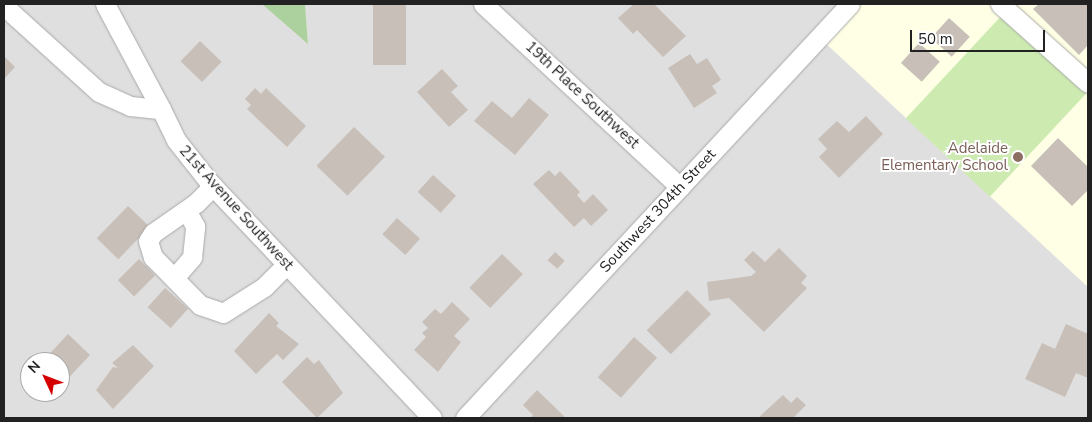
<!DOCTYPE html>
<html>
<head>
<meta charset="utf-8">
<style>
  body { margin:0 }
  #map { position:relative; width:1092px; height:422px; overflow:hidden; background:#f2efe9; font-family:"Nunito Sans",sans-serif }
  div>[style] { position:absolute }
  .residential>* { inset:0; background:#e0dfdf }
  .education>* { inset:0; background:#ffffe5 }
  .grass>* { inset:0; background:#cdebb0; transform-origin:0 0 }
  .forest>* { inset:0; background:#add19e }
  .building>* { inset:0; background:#c7bfb8; transform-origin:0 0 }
  .roads { filter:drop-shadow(0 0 1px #a9a9a9) drop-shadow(0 0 1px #a9a9a9) }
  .minor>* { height:19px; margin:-9.5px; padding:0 9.5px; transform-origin:9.5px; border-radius:9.5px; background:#fff }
  .dots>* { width:14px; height:14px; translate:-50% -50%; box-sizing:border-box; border:2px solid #fff; border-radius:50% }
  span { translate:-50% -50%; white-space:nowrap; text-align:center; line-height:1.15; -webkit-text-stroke:4px #fff; paint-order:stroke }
  .street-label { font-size:15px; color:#222 }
  .education-label { font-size:15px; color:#785e54 }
  .right { translate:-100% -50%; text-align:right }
  .frame { position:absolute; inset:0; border:5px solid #222; pointer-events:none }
  .north { position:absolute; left:20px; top:352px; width:50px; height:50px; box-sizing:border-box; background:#fff; border:1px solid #a7a7a7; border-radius:50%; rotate:313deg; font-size:14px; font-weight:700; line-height:20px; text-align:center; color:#222 }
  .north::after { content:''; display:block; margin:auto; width:18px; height:22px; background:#d40000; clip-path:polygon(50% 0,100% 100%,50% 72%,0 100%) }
  .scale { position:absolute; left:910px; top:30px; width:135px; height:22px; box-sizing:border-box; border:2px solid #222; border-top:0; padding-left:6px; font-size:15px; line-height:18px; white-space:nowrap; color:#222; -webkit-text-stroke:4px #fff; paint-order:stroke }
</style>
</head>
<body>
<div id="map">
  <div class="residential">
    <div style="clip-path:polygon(evenodd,4px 4px,265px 4px,308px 43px,305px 4px,850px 4px,819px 37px,1088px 287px,1088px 418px,4px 418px,4px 4px,30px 362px,60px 362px,60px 392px,30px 392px,30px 362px)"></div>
  </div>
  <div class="education">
    <div style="clip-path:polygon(850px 4px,1088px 4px,1088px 287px,819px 37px)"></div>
  </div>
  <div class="grass">
    <div style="left:1004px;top:13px;width:115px;height:144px;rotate:43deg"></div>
  </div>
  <div class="forest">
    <div style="clip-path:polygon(262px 4px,305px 4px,308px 44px)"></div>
  </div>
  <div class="building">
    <div style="left:373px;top:4px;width:33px;height:61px"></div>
    <div style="clip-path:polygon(634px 4px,654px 4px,686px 36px,663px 57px,637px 30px,633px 34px,618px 18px)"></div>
    <div style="clip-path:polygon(1039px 4px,1088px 4px,1088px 45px,1079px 55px,1033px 9px)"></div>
    <div style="left:949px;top:18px;width:28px;height:27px;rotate:42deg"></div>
    <div style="left:200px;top:41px;width:30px;height:28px;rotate:44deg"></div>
    <div style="left:919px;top:43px;width:28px;height:27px;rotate:42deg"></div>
    <div style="clip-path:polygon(690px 54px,697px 64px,707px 58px,721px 80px,712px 86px,717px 93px,694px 108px,668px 68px)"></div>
    <div style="clip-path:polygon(4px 56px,15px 67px,4px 79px)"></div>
    <div style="clip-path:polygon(442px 69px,458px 86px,451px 92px,468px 110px,449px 127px,417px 92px)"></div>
    <div style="clip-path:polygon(255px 88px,261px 94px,266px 88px,306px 126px,287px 147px,247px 109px,251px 105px,245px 99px)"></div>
    <div style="clip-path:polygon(529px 98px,549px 115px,515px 155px,474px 121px,492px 101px,512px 118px)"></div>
    <div style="clip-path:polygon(866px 116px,883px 134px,839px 178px,819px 157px,827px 149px,818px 139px,837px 121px,849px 132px)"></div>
    <div style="left:354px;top:127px;width:43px;height:54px;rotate:44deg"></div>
    <div style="clip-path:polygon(1058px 138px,1088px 167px,1088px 190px,1072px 206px,1031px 166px)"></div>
    <div style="clip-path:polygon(549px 170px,555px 176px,560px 171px,580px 192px,577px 195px,584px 203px,593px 194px,608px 210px,591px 226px,584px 218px,574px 227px,533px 184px)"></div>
    <div style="left:433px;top:175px;width:31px;height:23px;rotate:42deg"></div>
    <div style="left:128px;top:206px;width:30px;height:45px;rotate:44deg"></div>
    <div style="left:397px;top:218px;width:31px;height:22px;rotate:42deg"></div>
    <div style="clip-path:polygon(779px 248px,807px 276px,801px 283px,807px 288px,764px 332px,729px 298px,709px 301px,707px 282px,751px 276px,756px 272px,744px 260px,753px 251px,765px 262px)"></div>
    <div style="left:555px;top:252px;width:13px;height:11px;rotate:42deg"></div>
    <div style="left:502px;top:254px;width:29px;height:47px;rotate:44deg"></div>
    <div style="left:139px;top:259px;width:23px;height:30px;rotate:45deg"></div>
    <div style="left:165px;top:288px;width:31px;height:26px;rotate:42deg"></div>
    <div style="left:687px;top:290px;width:34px;height:57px;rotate:45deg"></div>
    <div style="clip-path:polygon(452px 302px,470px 319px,454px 336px,461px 342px,438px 372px,414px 350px,426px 337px,422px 333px,428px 328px,422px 322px,435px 309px,441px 314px)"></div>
    <div style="clip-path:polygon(269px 313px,279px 323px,276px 326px,299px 344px,283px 360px,277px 354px,256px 374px,234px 351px)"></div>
    <div style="clip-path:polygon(1066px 324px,1088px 334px,1088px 378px,1076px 373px,1065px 397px,1025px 379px,1042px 343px,1055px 349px)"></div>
    <div style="clip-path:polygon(68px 334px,90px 355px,60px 387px,60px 362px,42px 362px)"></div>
    <div style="left:634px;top:337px;width:31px;height:54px;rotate:42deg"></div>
    <div style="clip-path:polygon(133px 345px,154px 366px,113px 409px,96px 390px,113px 367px,118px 368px,112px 363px)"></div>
    <div style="clip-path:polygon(307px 357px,314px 364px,319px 360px,343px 393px,317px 418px,282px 382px)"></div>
    <div style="clip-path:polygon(537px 390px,566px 418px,530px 418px,533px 415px,523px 405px)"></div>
    <div style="clip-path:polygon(783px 395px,791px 403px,797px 397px,806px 405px,793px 418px,758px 418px)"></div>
  </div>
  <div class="roads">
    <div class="minor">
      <div style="left:105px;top:4px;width:119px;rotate:61.9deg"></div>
      <div style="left:483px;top:4px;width:269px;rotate:42.9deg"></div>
      <div style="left:1000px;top:4px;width:118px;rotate:41.9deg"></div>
      <div style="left:4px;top:6px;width:128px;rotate:42.2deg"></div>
      <div style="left:99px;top:92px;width:34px;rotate:24deg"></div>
      <div style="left:130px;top:106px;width:31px;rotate:6deg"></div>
      <div style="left:161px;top:109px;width:34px;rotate:64deg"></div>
      <div style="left:176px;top:140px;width:55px;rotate:51.7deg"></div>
      <div style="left:210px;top:183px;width:323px;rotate:46.6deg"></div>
      <div style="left:213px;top:186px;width:24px;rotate:135deg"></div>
      <div style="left:196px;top:203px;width:52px;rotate:145.1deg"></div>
      <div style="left:153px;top:233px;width:9px;rotate:122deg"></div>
      <div style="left:148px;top:241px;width:17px;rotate:73deg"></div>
      <div style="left:153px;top:257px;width:67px;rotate:45.6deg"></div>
      <div style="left:200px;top:305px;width:24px;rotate:19deg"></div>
      <div style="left:223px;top:313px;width:49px;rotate:-32.4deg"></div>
      <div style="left:264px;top:287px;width:31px;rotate:-45deg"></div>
      <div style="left:174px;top:278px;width:28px;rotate:-49deg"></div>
      <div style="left:192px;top:257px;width:31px;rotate:-84deg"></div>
      <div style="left:195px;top:226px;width:18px;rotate:-119deg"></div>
      <div style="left:465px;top:418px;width:565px;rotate:-47.08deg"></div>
    </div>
  </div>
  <div class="dots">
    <div style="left:1018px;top:157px;background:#8d6e63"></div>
  </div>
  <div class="street-label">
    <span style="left:582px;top:95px;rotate:43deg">19th Place Southwest</span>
    <span style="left:236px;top:208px;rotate:48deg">21st Avenue Southwest</span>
    <span style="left:658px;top:211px;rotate:-47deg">Southwest 304th Street</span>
  </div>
  <div class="education-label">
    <span class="right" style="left:1008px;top:157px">Adelaide<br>Elementary School</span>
  </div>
  <div class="frame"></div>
  <div class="north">N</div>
  <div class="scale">50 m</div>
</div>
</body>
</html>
